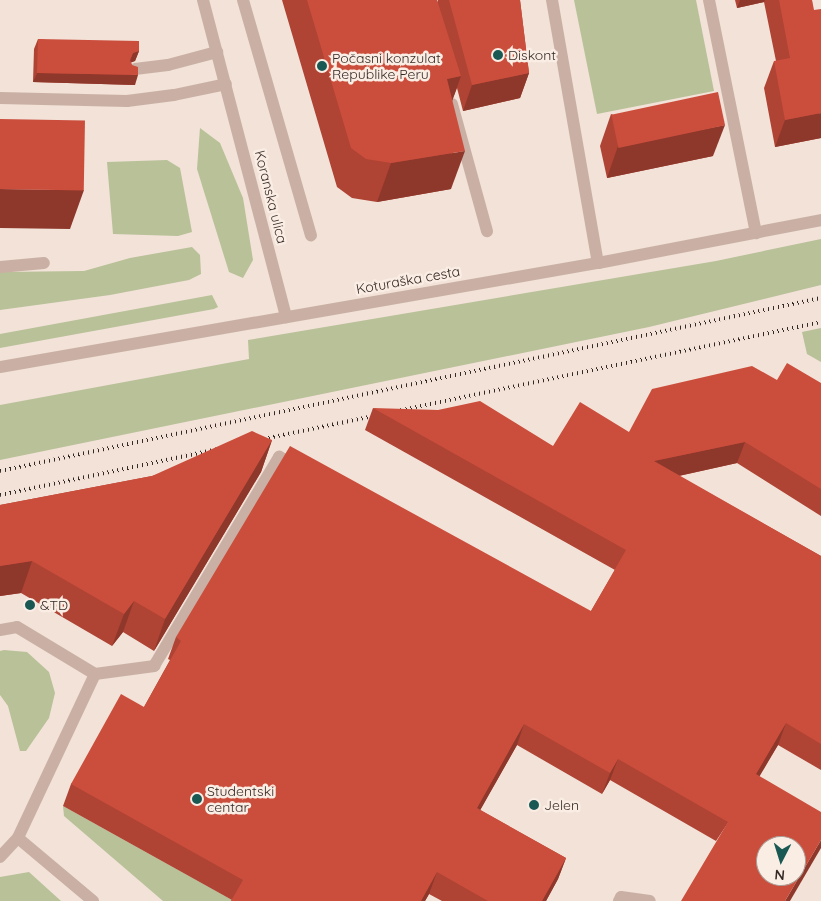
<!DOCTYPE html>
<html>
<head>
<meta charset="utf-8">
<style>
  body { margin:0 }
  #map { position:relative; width:821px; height:901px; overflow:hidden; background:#f2e2d8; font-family:Quicksand,sans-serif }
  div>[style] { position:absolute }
  .green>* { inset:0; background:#b8c198 }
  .lane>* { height:12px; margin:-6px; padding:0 6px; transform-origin:6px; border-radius:6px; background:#cab0a4 }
  .street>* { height:12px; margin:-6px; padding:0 6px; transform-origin:6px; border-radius:6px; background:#cab0a4 }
  .rail>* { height:4px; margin-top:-2px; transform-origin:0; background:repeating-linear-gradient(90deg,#352926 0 1px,transparent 0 5px) }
  .wall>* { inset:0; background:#af4334 }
  .shaded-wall>* { inset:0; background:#8e372b }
  .building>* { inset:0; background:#cb4e3d; transform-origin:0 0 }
  .dots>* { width:14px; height:14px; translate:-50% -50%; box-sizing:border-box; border:2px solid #faede4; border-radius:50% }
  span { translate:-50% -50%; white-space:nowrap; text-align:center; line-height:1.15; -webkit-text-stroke:5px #faede4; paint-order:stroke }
  .poi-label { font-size:14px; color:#352926 }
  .left { translate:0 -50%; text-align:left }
  .street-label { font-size:14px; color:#352926 }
  .north { position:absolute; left:756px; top:836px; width:50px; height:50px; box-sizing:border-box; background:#faede4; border:1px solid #ab9f98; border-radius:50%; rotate:185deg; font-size:14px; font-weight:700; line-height:20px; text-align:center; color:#352926 }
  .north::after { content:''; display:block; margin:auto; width:18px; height:22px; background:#1a5854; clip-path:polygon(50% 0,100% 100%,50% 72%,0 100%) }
</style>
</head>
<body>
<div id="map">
  <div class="green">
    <div style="clip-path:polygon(574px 0,696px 0,714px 91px,597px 114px)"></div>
    <div style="clip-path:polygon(200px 128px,220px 143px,243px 198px,253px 260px,243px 278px,229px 272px,197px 169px)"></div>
    <div style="clip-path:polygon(167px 160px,180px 168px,192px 232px,178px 236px,113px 234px,107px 162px)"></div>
    <div style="clip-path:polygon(821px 239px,821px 285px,649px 327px,0 460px,0 405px,249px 359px,248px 340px,716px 261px)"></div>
    <div style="clip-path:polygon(192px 247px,200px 255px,201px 274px,189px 280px,110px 295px,0 310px,0 272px,84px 271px,130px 258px)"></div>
    <div style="clip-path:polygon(212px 295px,218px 307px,214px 309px,0 348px,0 334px)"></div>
    <div style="clip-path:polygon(821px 328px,821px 362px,807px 354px,802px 332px)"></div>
    <div style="clip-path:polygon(4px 650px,27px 652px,49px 672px,55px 693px,49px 718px,26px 751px,20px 751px,8px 706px,0 695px,0 651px)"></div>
    <div style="clip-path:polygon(63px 806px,234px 901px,163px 901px,64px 816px)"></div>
    <div style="clip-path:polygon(29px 872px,61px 901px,0 901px,0 877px)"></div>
  </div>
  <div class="lane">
    <div style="left:243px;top:0;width:245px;rotate:73.9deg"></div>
    <div style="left:552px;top:0;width:267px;rotate:80.1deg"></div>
    <div style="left:709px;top:0;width:238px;rotate:78.6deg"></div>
    <div style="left:135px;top:69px;width:33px;rotate:-7deg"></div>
    <div style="left:168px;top:65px;width:51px;rotate:-14.9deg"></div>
    <div style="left:452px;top:104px;width:132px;rotate:74.6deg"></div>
    <div style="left:0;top:267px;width:44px;rotate:-5.2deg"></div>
    <div style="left:0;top:630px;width:17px;rotate:-10deg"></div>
    <div style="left:17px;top:627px;width:91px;rotate:31.1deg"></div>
    <div style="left:95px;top:674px;width:181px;rotate:115.2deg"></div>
    <div style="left:95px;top:674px;width:60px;rotate:-7.7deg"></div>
    <div style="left:154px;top:666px;width:244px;rotate:-59.1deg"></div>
    <div style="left:279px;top:457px;width:20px;rotate:24deg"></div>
    <div style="left:0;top:857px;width:26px;rotate:-47deg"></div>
    <div style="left:18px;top:838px;width:98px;rotate:40deg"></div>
    <div style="left:619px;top:901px;width:4px;rotate:-63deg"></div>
    <div style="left:621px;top:897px;width:29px;rotate:8deg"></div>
  </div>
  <div class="street">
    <div style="left:203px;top:0;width:328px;rotate:75.3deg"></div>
    <div style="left:0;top:98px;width:127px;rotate:1.4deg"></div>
    <div style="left:127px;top:101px;width:47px;rotate:-7.3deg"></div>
    <div style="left:174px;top:95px;width:53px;rotate:-11.9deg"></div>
    <div style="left:0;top:367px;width:607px;rotate:-9.87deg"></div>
    <div style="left:598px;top:263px;width:227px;rotate:-10.9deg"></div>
  </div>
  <div class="rail">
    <div style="left:254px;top:441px;width:579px;rotate:-11.85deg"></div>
    <div style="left:0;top:471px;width:839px;rotate:-11.9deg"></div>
    <div style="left:0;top:495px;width:228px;rotate:-11.9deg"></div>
  </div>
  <div class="wall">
    <div style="clip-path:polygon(282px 0,437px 0,438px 3px,438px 0,520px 0,529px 73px,520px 98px,463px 111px,457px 88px,452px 101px,451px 189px,377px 202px,352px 198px,337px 187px)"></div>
    <div style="clip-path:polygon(735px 0,812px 0,821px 138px,775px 147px,764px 88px,774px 61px,776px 61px,764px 2px,737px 8px)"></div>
    <div style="clip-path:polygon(38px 39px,139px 51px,135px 61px,131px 62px,135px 85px,33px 82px,34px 49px)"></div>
    <div style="clip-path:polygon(611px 114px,713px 156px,607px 178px,600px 146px)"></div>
    <div style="clip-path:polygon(777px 380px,821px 383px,821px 516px,737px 463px,679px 476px,821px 556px,821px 770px,778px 745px,759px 776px,716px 841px,610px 780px,602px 794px,517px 745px,480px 810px,566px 858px,558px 879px,546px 901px,442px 901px,429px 894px,425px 901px,231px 901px,232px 900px,63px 806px,71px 784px,144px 707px,170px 660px,168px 659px,176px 637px,591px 611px,615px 570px,365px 430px,373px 408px,553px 446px,629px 432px)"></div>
    <div style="clip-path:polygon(272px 440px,261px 472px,154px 651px,123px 632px,112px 646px,21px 593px,0 596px,0 505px,152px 476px)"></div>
  </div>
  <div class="shaded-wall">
    <div style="clip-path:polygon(740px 0,765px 0,764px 2px,737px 8px)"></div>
    <div style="clip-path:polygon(139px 51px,135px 61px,130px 63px,127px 69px,133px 53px)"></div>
    <div style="clip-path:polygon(37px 73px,138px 75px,135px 85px,33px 82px)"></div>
    <div style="clip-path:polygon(529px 73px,520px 98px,463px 111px,472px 85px)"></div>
    <div style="clip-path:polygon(461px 76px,447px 115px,447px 79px)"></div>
    <div style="clip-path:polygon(821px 113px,821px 138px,775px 147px,785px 120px)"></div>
    <div style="clip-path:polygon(725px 125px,713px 156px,607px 178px,618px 146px)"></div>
    <div style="clip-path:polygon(465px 151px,451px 189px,377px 202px,391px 163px)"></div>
    <div style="clip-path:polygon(0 189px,84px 190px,70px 229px,0 228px)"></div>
    <div style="clip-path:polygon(272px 440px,261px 472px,154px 651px,165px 619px)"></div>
    <div style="clip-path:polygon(745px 442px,737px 463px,646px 483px,654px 461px)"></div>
    <div style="clip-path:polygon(32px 561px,21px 593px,0 596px,0 566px)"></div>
    <div style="clip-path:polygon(134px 601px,123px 632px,112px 646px,124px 614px)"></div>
    <div style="clip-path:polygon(786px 723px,778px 745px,748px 796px,756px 774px)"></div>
    <div style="clip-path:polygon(524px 724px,517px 745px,469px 830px,477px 808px)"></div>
    <div style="clip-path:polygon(618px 759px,610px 780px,602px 794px,610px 773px)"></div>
    <div style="clip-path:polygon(821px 840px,821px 848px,790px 901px,785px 901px)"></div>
    <div style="clip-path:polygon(566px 858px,558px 879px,546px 901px,542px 901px)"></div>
    <div style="clip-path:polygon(437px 872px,429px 894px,425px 901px,421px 901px)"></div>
  </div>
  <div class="building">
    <div style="clip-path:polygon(307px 0,437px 0,461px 76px,447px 79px,465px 151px,391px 163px,366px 159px,351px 148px)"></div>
    <div style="clip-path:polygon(449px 0,520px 0,529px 73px,472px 85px)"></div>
    <div style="clip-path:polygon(779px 0,812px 0,814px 10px,821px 9px,821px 113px,785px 120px,774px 61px,790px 58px)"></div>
    <div style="clip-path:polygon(38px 39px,139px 41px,139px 51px,133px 53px,130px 60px,132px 65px,138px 67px,138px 75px,37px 73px)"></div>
    <div style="left:718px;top:92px;width:34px;height:109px;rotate:78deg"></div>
    <div style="left:0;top:119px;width:85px;height:70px;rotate:1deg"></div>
    <div style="clip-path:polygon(evenodd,787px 363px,821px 383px,821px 489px,745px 442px,654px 461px,821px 556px,821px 744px,786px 723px,756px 774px,821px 812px,821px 840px,785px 901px,681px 901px,728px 822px,618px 759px,610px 773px,524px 724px,477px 808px,566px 858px,542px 901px,488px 901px,437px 872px,421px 901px,231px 901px,243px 880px,71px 784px,121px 694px,144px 707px,181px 641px,176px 637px,290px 446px,591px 611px,626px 550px,373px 408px,438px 410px,480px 401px,553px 446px,580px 402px,629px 432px,652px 389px,752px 366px,777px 380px,787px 363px,766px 846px,796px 846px,796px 876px,766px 876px,766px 846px)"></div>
    <div style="clip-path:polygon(252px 431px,272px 440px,165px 619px,134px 601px,124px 614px,32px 561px,0 566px,0 505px,152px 476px)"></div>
  </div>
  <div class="dots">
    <div style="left:498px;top:55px;background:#1a5854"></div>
    <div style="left:322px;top:66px;background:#1a5854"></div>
    <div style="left:30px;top:605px;background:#1a5854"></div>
    <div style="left:197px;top:799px;background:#1a5854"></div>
    <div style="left:534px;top:805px;background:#1a5854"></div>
  </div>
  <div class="poi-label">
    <span class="left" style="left:508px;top:55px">Diskont</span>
    <span class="left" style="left:332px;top:66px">Počasni konzulat<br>Republike Peru</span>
    <span class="left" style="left:40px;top:605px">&amp;TD</span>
    <span class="left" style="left:207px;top:799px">Studentski<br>centar</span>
    <span class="left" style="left:544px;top:805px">Jelen</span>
  </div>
  <div class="street-label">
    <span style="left:271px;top:197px;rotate:76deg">Koranska ulica</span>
    <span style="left:408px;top:280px;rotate:-10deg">Koturaška cesta</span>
  </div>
  <div class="north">N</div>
</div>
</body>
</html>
